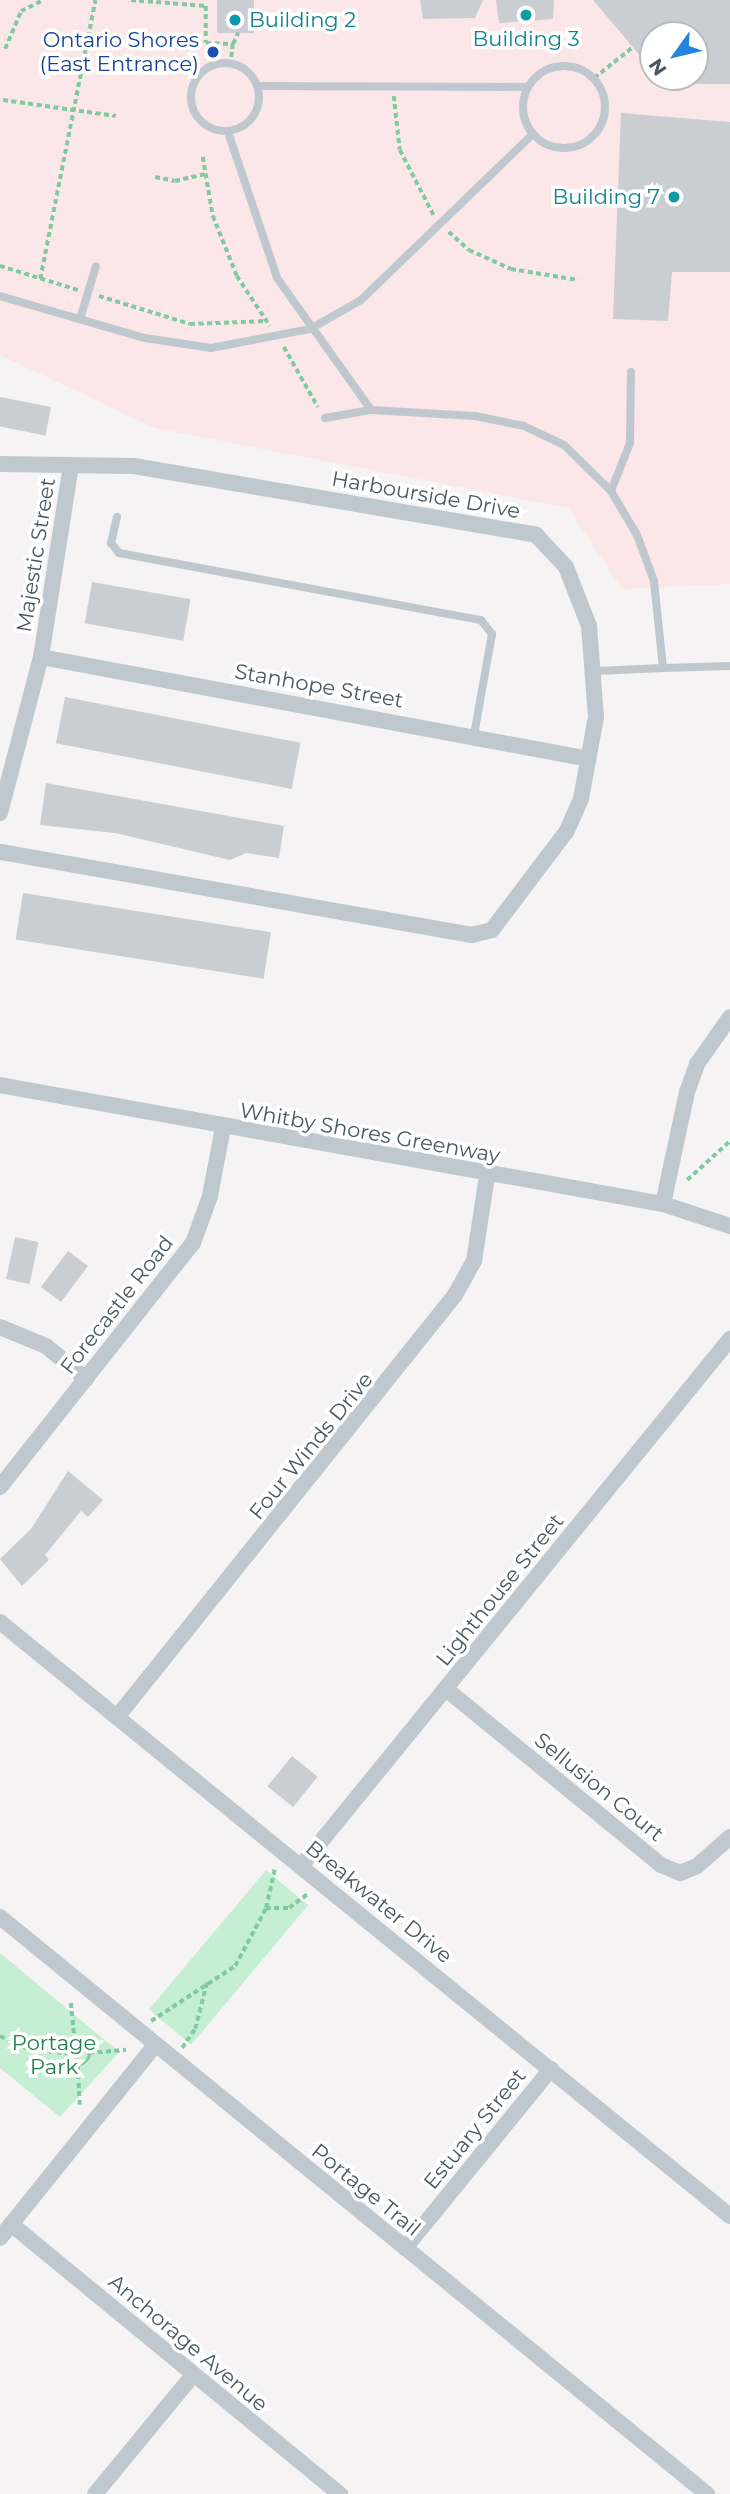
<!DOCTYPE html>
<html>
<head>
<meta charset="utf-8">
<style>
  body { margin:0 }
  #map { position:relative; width:730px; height:2494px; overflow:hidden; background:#f5f3f3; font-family:Montserrat,sans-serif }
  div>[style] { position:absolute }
  .medical>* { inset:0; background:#fbe7e7 }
  .green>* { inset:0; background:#c5eed2; transform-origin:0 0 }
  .building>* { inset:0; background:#caced2; transform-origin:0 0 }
  .path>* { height:3.5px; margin-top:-1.75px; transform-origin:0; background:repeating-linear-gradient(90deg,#7fcb9f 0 5px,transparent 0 8.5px) }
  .path>.ring { margin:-1.75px; padding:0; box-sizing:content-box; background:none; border:3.5px solid #7fcb9f; border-radius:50% }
  .service>* { height:8px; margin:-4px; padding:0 4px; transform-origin:4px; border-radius:4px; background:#bfc8ce }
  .service>.ring { margin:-4px; padding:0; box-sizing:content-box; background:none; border:8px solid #bfc8ce; border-radius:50% }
  .minor>* { height:16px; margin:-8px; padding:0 8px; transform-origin:8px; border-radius:8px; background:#bfc8ce }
  .dots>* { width:19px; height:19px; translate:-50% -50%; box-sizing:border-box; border:4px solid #fff; border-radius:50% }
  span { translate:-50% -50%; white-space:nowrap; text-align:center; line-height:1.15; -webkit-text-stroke:7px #fff; paint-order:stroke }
  .culture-label { font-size:21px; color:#0d838f }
  .left { translate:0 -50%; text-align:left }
  .right { translate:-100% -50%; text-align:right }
  .transit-label { font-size:21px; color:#164399 }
  .street-label { font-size:21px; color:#4b5860 }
  .park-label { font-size:21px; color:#1d8046 }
  .north { position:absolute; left:639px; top:21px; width:70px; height:70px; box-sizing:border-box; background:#fff; border:2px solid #b7bcbf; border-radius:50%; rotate:236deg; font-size:19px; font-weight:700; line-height:28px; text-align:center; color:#4b5860 }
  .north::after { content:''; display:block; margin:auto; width:24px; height:32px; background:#2585dd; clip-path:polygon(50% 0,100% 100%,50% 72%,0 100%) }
</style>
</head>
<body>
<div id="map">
  <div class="medical">
    <div style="clip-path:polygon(evenodd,0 0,730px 0,730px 584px,622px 589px,568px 508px,155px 428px,0 355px,0 0,653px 35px,695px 35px,695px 77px,653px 77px,653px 35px)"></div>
  </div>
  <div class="green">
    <div style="left:266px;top:1870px;width:55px;height:182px;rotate:40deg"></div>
    <div style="clip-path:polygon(0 1953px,119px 2052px,60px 2117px,0 2068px)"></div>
  </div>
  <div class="building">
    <div style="left:217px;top:0;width:37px;height:33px"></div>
    <div style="clip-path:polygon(420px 0,483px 0,475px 18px,423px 19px)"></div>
    <div style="clip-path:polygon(496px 0,554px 0,553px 19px,499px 23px)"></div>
    <div style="clip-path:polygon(593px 0,730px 0,730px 84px,695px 84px,695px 35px,653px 35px,653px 71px)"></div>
    <div style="clip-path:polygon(621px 113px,730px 122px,730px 272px,672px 272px,668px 321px,613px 319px)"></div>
    <div style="left:0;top:397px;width:52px;height:29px;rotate:11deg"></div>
    <div style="left:92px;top:582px;width:100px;height:42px;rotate:10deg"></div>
    <div style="left:65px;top:697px;width:240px;height:47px;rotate:11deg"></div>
    <div style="clip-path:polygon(46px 783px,284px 826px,279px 858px,246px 853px,230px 860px,115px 833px,40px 825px)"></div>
    <div style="left:23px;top:893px;width:251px;height:47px;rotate:9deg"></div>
    <div style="left:15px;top:1237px;width:24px;height:43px;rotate:12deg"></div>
    <div style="left:68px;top:1251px;width:25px;height:45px;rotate:37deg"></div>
    <div style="clip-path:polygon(68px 1471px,103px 1500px,88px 1517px,81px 1511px,45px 1555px,49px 1560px,22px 1586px,0 1559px,31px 1529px)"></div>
    <div style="left:292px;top:1756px;width:33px;height:39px;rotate:39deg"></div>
  </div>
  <div class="path">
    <div style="left:131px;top:0;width:75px;rotate:4.6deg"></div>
    <div style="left:206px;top:6px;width:37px;rotate:90deg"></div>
    <div style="left:206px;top:43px;width:27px;rotate:2deg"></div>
    <div style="left:233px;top:44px;width:19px;rotate:96deg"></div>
    <div style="left:233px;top:44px;width:12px;rotate:-66deg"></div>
    <div style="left:5px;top:49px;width:41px;rotate:-67.2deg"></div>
    <div style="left:21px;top:11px;width:25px;rotate:-26deg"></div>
    <div style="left:594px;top:78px;width:50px;rotate:-38.5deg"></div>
    <div style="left:394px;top:96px;width:54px;rotate:83.7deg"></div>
    <div style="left:400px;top:150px;width:74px;rotate:62.7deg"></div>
    <div style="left:3px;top:100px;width:114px;rotate:8.1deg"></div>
    <div style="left:203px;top:157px;width:60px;rotate:80.4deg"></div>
    <div style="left:213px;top:216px;width:65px;rotate:68.2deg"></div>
    <div style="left:237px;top:276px;width:60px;rotate:56.6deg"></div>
    <div style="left:155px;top:177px;width:20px;rotate:11deg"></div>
    <div style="left:175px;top:181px;width:32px;rotate:-13deg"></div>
    <div style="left:449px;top:232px;width:27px;rotate:42deg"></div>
    <div style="left:469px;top:250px;width:46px;rotate:24.3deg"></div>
    <div style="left:511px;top:269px;width:68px;rotate:9.3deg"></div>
    <div style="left:0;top:266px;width:82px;rotate:17.1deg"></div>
    <div style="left:40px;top:279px;width:284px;rotate:-78.8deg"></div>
    <div style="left:99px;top:296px;width:95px;rotate:17.1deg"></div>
    <div style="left:190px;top:324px;width:77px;rotate:-2.2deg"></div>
    <div style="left:284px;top:347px;width:69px;rotate:60.5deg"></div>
    <div style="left:687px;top:1180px;width:58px;rotate:-42.2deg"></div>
    <div style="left:266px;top:1908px;width:42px;rotate:-77.6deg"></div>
    <div style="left:71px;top:2003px;width:38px;rotate:84deg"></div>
    <div style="left:151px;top:2021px;width:100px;rotate:-33.2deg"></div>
    <div style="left:235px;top:1966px;width:66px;rotate:-61.9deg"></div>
    <div style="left:266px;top:1908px;width:23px"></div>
    <div style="left:289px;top:1908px;width:25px;rotate:-37deg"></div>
    <div style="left:0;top:2036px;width:35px;rotate:25deg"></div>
    <div style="left:32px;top:2051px;width:34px;rotate:3deg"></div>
    <div class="ring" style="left:66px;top:2041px;width:20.5px;height:20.5px"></div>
    <div style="left:182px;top:2048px;width:23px;rotate:-56deg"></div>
    <div style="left:195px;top:2029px;width:49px;rotate:-75.7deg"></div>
    <div style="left:89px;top:2053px;width:37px;rotate:-5deg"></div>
    <div style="left:78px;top:2066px;width:39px;rotate:87deg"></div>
  </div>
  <div class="service">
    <div class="ring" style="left:191px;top:63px;width:60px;height:60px"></div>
    <div class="ring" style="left:523px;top:66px;width:74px;height:74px"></div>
    <div style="left:259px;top:86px;width:267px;rotate:0.2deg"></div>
    <div style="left:228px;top:132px;width:154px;rotate:71.4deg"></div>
    <div style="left:277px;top:278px;width:162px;rotate:54.5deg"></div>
    <div style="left:0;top:296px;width:151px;rotate:16.2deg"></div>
    <div style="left:145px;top:338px;width:67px;rotate:8.6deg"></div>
    <div style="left:211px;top:348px;width:101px;rotate:-10.9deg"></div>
    <div style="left:310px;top:329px;width:59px;rotate:-29.6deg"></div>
    <div style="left:361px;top:300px;width:238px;rotate:-44deg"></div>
    <div style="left:80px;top:319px;width:55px;rotate:-73.2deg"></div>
    <div style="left:325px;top:418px;width:47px;rotate:-9.9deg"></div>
    <div style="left:371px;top:410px;width:104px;rotate:3.3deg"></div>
    <div style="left:475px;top:416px;width:50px;rotate:11.5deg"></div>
    <div style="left:524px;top:426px;width:44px;rotate:25.4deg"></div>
    <div style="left:564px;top:445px;width:66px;rotate:44.4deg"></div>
    <div style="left:611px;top:491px;width:51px;rotate:59.4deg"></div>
    <div style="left:637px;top:535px;width:49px;rotate:69.7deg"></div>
    <div style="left:654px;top:581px;width:87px;rotate:84.1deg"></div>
    <div style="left:663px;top:668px;width:67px;rotate:-1.7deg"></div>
    <div style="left:611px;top:491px;width:52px;rotate:-68.4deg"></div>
    <div style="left:630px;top:443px;width:71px;rotate:-89.2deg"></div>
    <div style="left:117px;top:517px;width:27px;rotate:103deg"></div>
    <div style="left:111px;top:543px;width:13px;rotate:51deg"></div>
    <div style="left:119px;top:553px;width:368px;rotate:10.5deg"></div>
    <div style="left:481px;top:620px;width:18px;rotate:52deg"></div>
    <div style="left:492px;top:634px;width:103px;rotate:100.1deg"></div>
    <div style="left:596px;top:671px;width:67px;rotate:-2.6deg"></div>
  </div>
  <div class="minor">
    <div style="left:0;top:464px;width:134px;rotate:0.9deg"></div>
    <div style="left:134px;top:466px;width:408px;rotate:9.7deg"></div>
    <div style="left:536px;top:535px;width:44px;rotate:46.8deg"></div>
    <div style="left:566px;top:567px;width:63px;rotate:68.7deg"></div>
    <div style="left:589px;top:626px;width:91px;rotate:85.6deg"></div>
    <div style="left:596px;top:717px;width:83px;rotate:100.4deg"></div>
    <div style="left:581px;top:799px;width:36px;rotate:114deg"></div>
    <div style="left:566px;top:832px;width:123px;rotate:127.1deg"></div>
    <div style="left:492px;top:930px;width:21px;rotate:166deg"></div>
    <div style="left:472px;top:935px;width:479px;rotate:-170deg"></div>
    <div style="left:41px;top:657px;width:557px;rotate:10.54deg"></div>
    <div style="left:0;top:813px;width:161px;rotate:-75.3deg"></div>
    <div style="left:41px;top:657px;width:194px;rotate:-81.1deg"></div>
    <div style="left:0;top:1085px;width:674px;rotate:10.18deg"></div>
    <div style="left:663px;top:1204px;width:71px;rotate:18.2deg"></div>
    <div style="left:663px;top:1204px;width:115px;rotate:-77.9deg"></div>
    <div style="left:687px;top:1092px;width:30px;rotate:-70deg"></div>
    <div style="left:697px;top:1064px;width:57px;rotate:-54.9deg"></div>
    <div style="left:0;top:1327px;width:50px;rotate:22.4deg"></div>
    <div style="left:46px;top:1346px;width:52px;rotate:39.5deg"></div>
    <div style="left:0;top:1487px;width:311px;rotate:-51.7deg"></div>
    <div style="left:193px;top:1243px;width:50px;rotate:-70.1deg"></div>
    <div style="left:210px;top:1196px;width:70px;rotate:-79.3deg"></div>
    <div style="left:0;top:1622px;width:941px;rotate:39.14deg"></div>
    <div style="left:446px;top:1689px;width:278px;rotate:39.3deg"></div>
    <div style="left:661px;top:1865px;width:21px;rotate:23deg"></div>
    <div style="left:680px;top:1873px;width:18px;rotate:-22deg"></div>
    <div style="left:697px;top:1866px;width:44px;rotate:-41.3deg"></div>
    <div style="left:117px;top:1717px;width:541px;rotate:-51.31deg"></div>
    <div style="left:455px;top:1295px;width:39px;rotate:-61deg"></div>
    <div style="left:474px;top:1261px;width:86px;rotate:-81.3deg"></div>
    <div style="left:301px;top:1866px;width:680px;rotate:-50.85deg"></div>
    <div style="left:0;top:1917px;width:913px;rotate:39.22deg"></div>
    <div style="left:11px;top:2224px;width:426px;rotate:39.4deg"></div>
    <div style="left:0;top:2238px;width:248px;rotate:-51.2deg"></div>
    <div style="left:405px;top:2248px;width:231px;rotate:-50.8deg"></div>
    <div style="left:95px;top:2494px;width:154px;rotate:-50.5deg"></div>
  </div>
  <div class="dots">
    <div style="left:526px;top:15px;background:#0f9aa8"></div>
    <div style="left:235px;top:20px;background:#0f9aa8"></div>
    <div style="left:213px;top:52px;background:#1a4fb4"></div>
    <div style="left:674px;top:197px;background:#0f9aa8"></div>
  </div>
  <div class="culture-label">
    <span class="left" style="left:249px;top:20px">Building 2</span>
    <span style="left:526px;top:39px">Building 3</span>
    <span class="right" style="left:660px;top:197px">Building 7</span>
  </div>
  <div class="transit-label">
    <span class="right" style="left:199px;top:52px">Ontario Shores<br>(East Entrance)</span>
  </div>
  <div class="street-label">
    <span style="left:426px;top:495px;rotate:10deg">Harbourside Drive</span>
    <span style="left:36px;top:555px;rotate:-81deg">Majestic Street</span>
    <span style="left:319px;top:686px;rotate:10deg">Stanhope Street</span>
    <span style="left:370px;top:1133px;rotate:10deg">Whitby Shores Greenway</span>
    <span style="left:117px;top:1305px;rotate:-52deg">Forecastle Road</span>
    <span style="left:311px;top:1446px;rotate:-51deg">Four Winds Drive</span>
    <span style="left:500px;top:1590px;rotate:-51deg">Lighthouse Street</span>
    <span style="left:599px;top:1787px;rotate:39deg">Sellusion Court</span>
    <span style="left:379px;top:1902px;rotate:39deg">Breakwater Drive</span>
    <span style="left:475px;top:2129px;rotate:-51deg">Estuary Street</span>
    <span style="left:366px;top:2190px;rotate:39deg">Portage Trail</span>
    <span style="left:188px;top:2343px;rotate:40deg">Anchorage Avenue</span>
  </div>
  <div class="park-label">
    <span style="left:54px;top:2055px">Portage<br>Park</span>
  </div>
  <div class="north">N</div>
</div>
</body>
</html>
